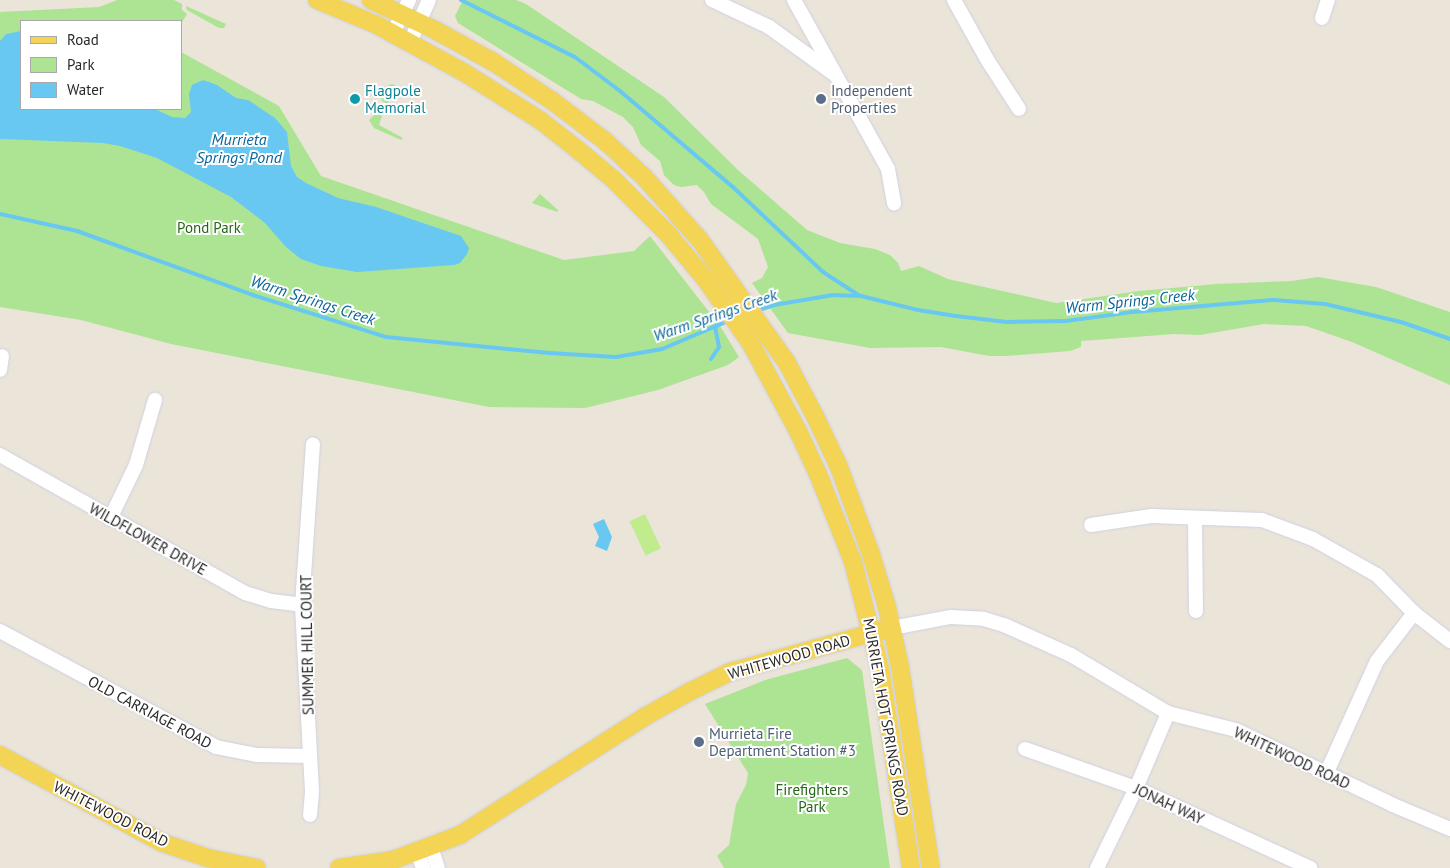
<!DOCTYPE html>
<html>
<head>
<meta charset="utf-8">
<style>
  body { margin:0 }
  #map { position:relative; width:1450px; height:868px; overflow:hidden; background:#ebe4d9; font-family:"PT Sans",sans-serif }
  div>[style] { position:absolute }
  .green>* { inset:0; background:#ace493 }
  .pitch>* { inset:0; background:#c1ec8e; transform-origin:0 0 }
  .water>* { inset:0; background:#68c8f1 }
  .stream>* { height:4px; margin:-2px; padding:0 2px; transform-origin:2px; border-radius:2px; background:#68c8f1 }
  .roads { filter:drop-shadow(0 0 1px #ced1e2) drop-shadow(0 0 1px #ced1e2) }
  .minor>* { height:14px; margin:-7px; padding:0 7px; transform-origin:7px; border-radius:7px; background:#fff }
  .major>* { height:18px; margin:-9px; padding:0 9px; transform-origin:9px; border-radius:9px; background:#f4d455 }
  .dots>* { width:14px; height:14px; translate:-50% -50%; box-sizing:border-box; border:2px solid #fff; border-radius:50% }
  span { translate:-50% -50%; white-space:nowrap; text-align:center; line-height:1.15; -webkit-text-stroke:4px #fff; paint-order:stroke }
  .culture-label { font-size:15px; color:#0d838f }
  .left { translate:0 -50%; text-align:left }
  .service-label { font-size:15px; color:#4e5e75 }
  .park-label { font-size:15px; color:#256617 }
  .street-label { font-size:15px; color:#282828 }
  .water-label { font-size:16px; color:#09649a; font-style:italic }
  .legend { position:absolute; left:20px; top:20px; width:162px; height:90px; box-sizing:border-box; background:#fff; border:1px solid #a9a9a9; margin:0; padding:6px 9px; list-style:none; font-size:15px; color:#282828 }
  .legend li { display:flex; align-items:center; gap:10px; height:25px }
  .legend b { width:25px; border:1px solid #a9a9a9 }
</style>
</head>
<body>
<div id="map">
  <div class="green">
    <div style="clip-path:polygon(117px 0,174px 0,182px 4px,182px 10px,187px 14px,181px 24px,181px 21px,21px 21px,21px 109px,181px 109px,181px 52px,279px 106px,321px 176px,564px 260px,634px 251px,650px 236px,720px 326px,739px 357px,728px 365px,658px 390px,585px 408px,489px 407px,171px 344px,81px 320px,0 307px,0 12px,99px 7px)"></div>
    <div style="clip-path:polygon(463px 0,516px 0,526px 4px,664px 97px,738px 170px,807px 230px,840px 243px,875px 249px,890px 255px,898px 263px,901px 271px,919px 266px,948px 279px,1056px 303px,1139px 291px,1216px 284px,1292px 281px,1318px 277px,1376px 287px,1450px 312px,1450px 385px,1352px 342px,1306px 326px,1264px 324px,1200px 335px,1174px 334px,1081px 341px,1081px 347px,1070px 351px,1006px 356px,989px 356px,941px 347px,870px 348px,788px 333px,752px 283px,762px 278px,768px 267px,758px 239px,711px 204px,704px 192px,697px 185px,681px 187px,674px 185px,664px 175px,660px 161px,641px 145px,633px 127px,623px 117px,593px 101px,581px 99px,458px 23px,455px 16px)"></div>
    <div style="clip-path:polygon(186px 6px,226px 24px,224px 28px,219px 28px,187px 10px)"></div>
    <div style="clip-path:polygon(392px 84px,398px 87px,387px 104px,382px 101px,380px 92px,382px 88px)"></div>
    <div style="clip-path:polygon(376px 113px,382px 116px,379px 125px,403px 138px,401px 140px,374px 128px,369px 120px)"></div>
    <div style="clip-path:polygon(540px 194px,558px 210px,557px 212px,532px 203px)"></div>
    <div style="clip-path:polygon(847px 658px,862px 670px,890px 868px,724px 868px,717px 856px,729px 845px,736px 804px,746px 785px,748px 773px,705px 704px,765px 680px)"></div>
  </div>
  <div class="pitch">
    <div style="left:645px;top:514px;width:38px;height:17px;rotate:65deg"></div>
  </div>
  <div class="water">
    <div style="clip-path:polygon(21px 31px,21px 109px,155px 109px,172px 117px,185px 118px,191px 112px,189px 94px,192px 85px,203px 80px,217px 85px,236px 98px,248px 100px,275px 118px,287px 132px,291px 166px,297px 177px,306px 183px,338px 198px,376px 207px,461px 236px,469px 248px,467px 254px,460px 263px,454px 265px,357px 272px,321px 266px,301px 259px,286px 247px,265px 223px,231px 197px,157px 158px,120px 146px,103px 143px,0 139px,0 41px,6px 34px)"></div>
    <div style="clip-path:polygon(604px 519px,612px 537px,607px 551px,595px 546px,599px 537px,593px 524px)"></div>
  </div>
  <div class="stream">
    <div style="left:461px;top:0;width:127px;rotate:26.6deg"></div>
    <div style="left:575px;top:57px;width:56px;rotate:37.1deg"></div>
    <div style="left:620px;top:91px;width:151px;rotate:40.4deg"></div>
    <div style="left:735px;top:189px;width:121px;rotate:43.3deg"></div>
    <div style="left:823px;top:272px;width:44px;rotate:33deg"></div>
    <div style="left:0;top:214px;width:79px;rotate:12.4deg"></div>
    <div style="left:77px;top:231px;width:187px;rotate:20deg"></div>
    <div style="left:253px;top:295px;width:139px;rotate:17.5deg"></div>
    <div style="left:386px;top:337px;width:164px;rotate:5.6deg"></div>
    <div style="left:549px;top:353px;width:67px;rotate:3.4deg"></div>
    <div style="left:616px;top:357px;width:47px;rotate:-9.9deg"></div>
    <div style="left:662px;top:349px;width:72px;rotate:-23deg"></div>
    <div style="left:756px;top:311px;width:19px;rotate:-18deg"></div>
    <div style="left:774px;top:305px;width:60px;rotate:-9.6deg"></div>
    <div style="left:833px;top:295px;width:28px;rotate:2deg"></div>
    <div style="left:861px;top:296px;width:59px;rotate:13.8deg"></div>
    <div style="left:918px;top:310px;width:38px;rotate:9deg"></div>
    <div style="left:956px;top:316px;width:51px;rotate:6.7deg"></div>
    <div style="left:1007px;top:322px;width:59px;rotate:-1deg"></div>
    <div style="left:1066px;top:321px;width:68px;rotate:-7.7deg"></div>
    <div style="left:1133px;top:312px;width:142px;rotate:-4.9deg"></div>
    <div style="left:1274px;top:300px;width:51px;rotate:4.5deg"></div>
    <div style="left:1325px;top:304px;width:78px;rotate:13.3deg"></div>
    <div style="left:1401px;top:322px;width:52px;rotate:19.1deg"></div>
    <div style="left:711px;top:359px;width:14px;rotate:-56deg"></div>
    <div style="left:719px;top:347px;width:21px;rotate:-101deg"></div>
  </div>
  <div class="roads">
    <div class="minor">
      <div style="left:712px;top:0;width:63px;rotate:25.3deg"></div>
      <div style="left:769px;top:27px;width:80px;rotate:35.9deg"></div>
      <div style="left:794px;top:0;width:193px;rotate:60.9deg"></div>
      <div style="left:888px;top:169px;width:35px;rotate:80deg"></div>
      <div style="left:954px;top:0;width:70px;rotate:60.9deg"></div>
      <div style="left:988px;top:61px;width:57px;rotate:57.1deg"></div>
      <div style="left:1322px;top:18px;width:19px;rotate:-72deg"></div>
      <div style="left:393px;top:33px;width:37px;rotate:-64deg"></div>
      <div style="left:410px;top:42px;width:46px;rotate:-65.7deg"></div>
      <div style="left:0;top:370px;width:14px;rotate:-82deg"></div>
      <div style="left:0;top:455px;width:281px;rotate:29.4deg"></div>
      <div style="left:245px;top:593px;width:27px;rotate:17deg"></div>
      <div style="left:271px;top:601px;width:31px;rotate:7deg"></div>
      <div style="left:1195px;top:518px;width:93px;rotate:89.4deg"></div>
      <div style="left:110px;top:519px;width:60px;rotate:-64.3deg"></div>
      <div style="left:136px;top:465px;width:68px;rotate:-73.7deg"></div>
      <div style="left:1091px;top:525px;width:61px;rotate:-8.5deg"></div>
      <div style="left:1151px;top:516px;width:111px;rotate:2.1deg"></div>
      <div style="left:1262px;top:520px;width:54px;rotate:20.4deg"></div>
      <div style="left:1313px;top:539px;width:73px;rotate:29.4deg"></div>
      <div style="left:1377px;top:575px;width:53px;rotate:45.8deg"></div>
      <div style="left:892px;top:628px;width:60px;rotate:-10.6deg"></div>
      <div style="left:951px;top:617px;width:33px;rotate:3deg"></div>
      <div style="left:984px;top:619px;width:21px;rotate:17deg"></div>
      <div style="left:1004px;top:625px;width:73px;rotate:24.1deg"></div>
      <div style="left:1071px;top:655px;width:113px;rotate:30.9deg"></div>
      <div style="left:1168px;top:713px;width:70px;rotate:14deg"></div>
      <div style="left:1236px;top:730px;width:174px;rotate:25.5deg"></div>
      <div style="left:1393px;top:805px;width:62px;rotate:22.8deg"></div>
      <div style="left:0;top:631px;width:245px;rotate:28.2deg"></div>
      <div style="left:216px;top:747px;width:42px;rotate:11deg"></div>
      <div style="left:257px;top:755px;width:53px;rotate:1.1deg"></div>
      <div style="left:1025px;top:749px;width:118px;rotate:19.4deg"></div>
      <div style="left:1136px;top:788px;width:192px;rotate:24.7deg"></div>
      <div style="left:1326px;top:774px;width:124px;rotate:-65.7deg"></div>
      <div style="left:1377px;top:661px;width:61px;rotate:-52.4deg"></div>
      <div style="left:1414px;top:613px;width:46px;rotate:37.9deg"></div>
      <div style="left:310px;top:815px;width:24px;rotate:-85deg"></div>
      <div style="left:312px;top:791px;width:186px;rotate:-93.1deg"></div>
      <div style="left:302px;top:605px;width:161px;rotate:-86.1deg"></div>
      <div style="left:431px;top:847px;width:22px;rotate:72deg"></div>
      <div style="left:417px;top:852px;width:17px;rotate:69deg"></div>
      <div style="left:1097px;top:868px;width:89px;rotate:-64deg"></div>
      <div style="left:1136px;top:788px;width:82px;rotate:-66.9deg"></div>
    </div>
    <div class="major">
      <div style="left:317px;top:0;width:65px;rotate:22.6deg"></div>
      <div style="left:377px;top:25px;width:100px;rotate:28.6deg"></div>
      <div style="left:465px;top:73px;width:89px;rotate:32.1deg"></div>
      <div style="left:540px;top:120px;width:47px;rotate:38.1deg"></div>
      <div style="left:577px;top:149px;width:47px;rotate:39.8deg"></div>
      <div style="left:613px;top:179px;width:78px;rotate:45deg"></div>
      <div style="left:668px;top:234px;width:60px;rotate:50.4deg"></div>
      <div style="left:706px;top:280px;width:76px;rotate:54.6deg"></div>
      <div style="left:750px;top:342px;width:101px;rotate:61.7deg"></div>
      <div style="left:798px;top:431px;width:47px;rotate:65.1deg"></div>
      <div style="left:818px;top:474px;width:95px;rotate:68.3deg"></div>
      <div style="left:853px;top:562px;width:109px;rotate:75.7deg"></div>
      <div style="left:880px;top:668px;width:202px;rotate:81.2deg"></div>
      <div style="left:371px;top:0;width:71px;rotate:25.1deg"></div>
      <div style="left:435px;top:30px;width:68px;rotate:28.8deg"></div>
      <div style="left:495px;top:63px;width:67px;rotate:33.5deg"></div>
      <div style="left:551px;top:100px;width:68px;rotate:37.2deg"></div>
      <div style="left:605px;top:141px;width:53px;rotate:42.7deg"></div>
      <div style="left:644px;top:177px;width:84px;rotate:48.4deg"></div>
      <div style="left:700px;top:240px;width:151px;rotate:54.7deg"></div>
      <div style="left:787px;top:363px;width:60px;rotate:62.2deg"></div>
      <div style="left:815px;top:416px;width:56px;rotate:64.8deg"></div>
      <div style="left:839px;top:467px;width:93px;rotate:69.8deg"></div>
      <div style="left:871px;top:554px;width:55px;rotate:73.2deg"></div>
      <div style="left:887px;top:607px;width:60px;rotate:77.6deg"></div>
      <div style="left:900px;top:666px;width:204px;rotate:81.3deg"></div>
      <div style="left:0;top:755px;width:185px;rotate:28.4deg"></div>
      <div style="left:163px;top:843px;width:47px;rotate:18.4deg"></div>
      <div style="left:208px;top:858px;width:50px;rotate:11.5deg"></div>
      <div style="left:339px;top:868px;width:55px;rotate:-8.4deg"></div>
      <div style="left:393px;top:860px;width:72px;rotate:-20.5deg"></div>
      <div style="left:460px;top:835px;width:221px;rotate:-32.6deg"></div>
      <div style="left:646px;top:716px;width:51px;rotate:-29.1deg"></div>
      <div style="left:691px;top:691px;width:43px;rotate:-26deg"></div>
      <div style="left:730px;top:672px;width:158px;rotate:-15.4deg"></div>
    </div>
  </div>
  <div class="dots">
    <div style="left:355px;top:99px;background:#0f9aa8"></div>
    <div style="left:821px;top:99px;background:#5c6f8a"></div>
    <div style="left:699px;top:742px;background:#5c6f8a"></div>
  </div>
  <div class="culture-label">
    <span class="left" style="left:365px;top:99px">Flagpole<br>Memorial</span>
  </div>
  <div class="service-label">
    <span class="left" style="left:831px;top:99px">Independent<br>Properties</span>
    <span class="left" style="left:709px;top:742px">Murrieta Fire<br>Department Station #3</span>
  </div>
  <div class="park-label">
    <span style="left:209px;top:228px">Pond Park</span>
    <span style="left:812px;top:798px">Firefighters<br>Park</span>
  </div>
  <div class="street-label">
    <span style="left:148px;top:539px;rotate:29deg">WILDFLOWER DRIVE</span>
    <span style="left:307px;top:645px;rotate:-91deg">SUMMER HILL COURT</span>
    <span style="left:789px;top:657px;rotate:-16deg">WHITEWOOD ROAD</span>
    <span style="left:150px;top:712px;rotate:28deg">OLD CARRIAGE ROAD</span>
    <span style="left:886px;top:717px;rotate:80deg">MURRIETA HOT SPRINGS ROAD</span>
    <span style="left:1292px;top:758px;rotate:25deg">WHITEWOOD ROAD</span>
    <span style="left:1169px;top:804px;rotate:25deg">JONAH WAY</span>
    <span style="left:111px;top:814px;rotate:27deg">WHITEWOOD ROAD</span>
  </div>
  <div class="water-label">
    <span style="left:239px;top:148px">Murrieta<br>Springs Pond</span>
    <span style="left:313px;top:300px;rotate:18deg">Warm Springs Creek</span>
    <span style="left:1130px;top:301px;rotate:-6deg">Warm Springs Creek</span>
    <span style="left:715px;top:315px;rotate:-19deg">Warm Springs Creek</span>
  </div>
  <ul class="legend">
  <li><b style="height:6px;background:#f4d455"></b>Road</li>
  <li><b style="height:14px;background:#ace493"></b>Park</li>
  <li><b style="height:14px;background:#68c8f1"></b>Water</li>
  </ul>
</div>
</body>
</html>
